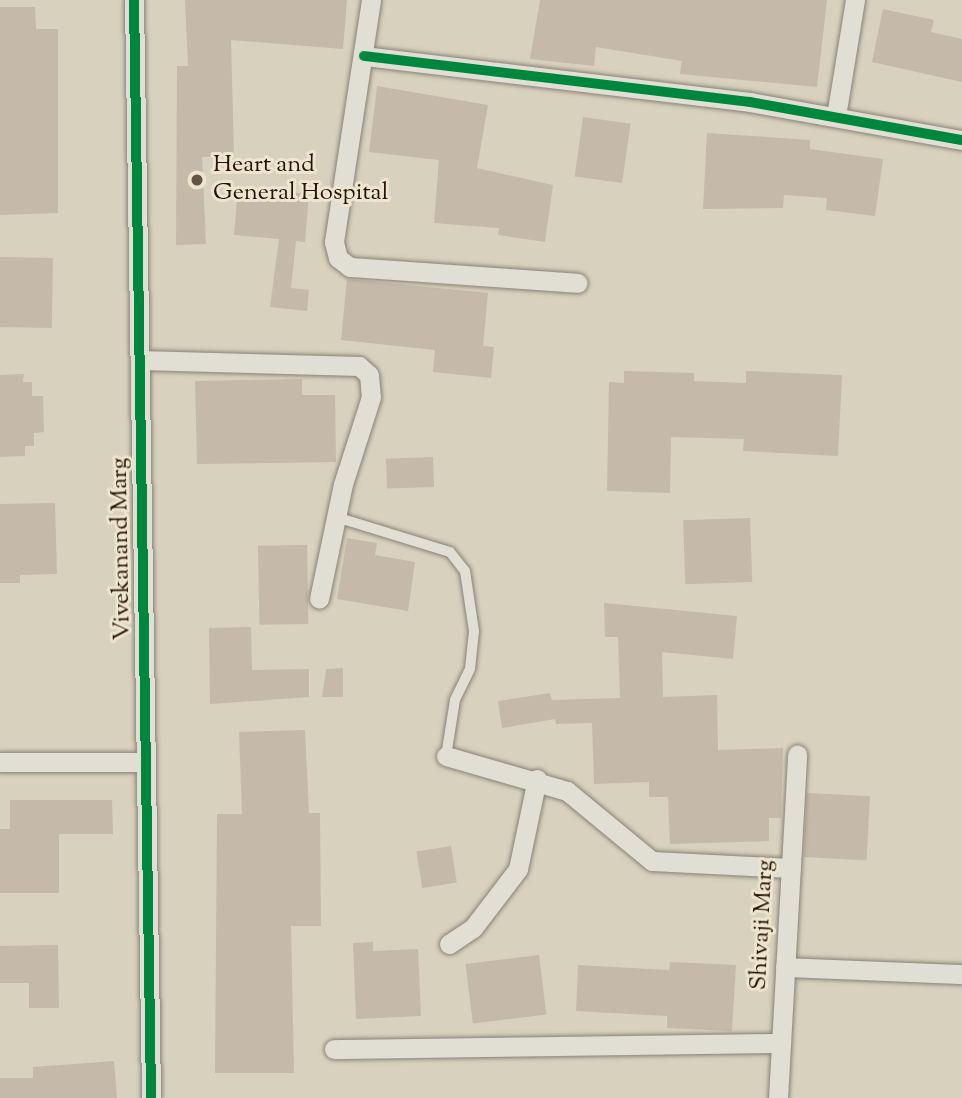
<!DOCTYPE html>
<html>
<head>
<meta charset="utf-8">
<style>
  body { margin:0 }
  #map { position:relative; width:962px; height:1098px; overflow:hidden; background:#d8d1be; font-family:"Sorts Mill Goudy",serif }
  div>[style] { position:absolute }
  .building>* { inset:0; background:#c5b9a9; transform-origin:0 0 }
  .roads { filter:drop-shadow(0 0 2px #898276) drop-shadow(0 0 2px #898276) }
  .lane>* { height:10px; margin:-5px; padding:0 5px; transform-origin:5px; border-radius:5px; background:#e1ded4 }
  .street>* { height:19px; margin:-9.5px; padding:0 9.5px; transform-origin:9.5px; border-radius:9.5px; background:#e1ded4 }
  .cycleway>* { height:10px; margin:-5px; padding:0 5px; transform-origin:5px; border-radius:5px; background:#00873e }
  .dots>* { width:19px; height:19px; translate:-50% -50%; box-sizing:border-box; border:4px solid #ede5ce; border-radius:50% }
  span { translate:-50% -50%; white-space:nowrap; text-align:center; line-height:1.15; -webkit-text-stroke:6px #ede5ce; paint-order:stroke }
  .poi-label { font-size:24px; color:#261104 }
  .left { translate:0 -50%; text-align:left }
  .street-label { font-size:24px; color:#261104 }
</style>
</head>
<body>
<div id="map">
  <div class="building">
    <div style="clip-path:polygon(185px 0,347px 0,343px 49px,231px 40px,234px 156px,202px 157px,206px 244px,176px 245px,177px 66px,188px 66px)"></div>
    <div style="clip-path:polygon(540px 0,827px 0,817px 87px,680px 74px,682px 61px,596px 47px,594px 66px,530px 59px)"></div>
    <div style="clip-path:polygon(0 7px,35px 7px,36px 29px,58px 29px,58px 213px,0 215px)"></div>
    <div style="clip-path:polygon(883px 9px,934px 20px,931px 32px,962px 39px,962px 82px,872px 62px)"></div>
    <div style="clip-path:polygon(377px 86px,488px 105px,477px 168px,553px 185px,545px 242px,498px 235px,499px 228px,434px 223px,439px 160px,369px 152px)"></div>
    <div style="left:583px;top:117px;width:48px;height:60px;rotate:8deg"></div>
    <div style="clip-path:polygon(707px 133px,810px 140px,810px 149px,883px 159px,875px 216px,826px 210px,827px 198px,784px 195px,783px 208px,703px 209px)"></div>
    <div style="clip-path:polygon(238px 188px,309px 194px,305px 242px,296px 241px,291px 288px,309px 290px,307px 311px,270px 307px,279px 239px,234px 235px)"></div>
    <div style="left:0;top:257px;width:53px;height:70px;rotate:1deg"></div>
    <div style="clip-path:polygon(347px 279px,488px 293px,483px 346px,494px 347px,491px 378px,433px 372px,435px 350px,341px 340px)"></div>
    <div style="clip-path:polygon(624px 371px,694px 373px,694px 381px,746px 383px,746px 371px,842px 375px,838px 456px,743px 451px,744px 439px,671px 437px,670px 493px,607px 491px,609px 382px,624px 383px)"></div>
    <div style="clip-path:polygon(24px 374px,23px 382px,32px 382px,32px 396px,43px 396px,44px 432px,34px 433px,34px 446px,25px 446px,25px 456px,0 457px,0 375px)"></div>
    <div style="clip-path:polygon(302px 379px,302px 395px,335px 395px,336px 462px,197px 464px,195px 381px)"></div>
    <div style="left:433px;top:457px;width:30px;height:47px;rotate:88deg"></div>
    <div style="clip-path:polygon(55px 503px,57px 574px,20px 575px,20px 583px,0 583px,0 504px)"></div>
    <div style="left:750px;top:518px;width:64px;height:67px;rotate:88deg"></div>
    <div style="clip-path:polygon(347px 538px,377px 543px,375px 555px,415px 562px,408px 611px,337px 599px)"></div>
    <div style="left:307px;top:545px;width:79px;height:49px;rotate:89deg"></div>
    <div style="clip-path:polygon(604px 603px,737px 616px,733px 659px,662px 652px,663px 697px,717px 695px,718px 750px,783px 748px,781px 818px,769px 818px,769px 841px,670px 844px,668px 797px,649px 797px,649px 782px,594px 784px,592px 723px,556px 724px,555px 719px,502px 728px,498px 701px,550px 693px,552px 700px,620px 698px,618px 637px,605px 637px)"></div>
    <div style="clip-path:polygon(251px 627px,252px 670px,309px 669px,309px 697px,210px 704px,209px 628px)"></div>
    <div style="clip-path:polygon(343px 668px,343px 697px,322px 697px,326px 669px)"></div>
    <div style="clip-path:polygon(305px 730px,309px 813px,320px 813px,321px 926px,291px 926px,294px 1073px,215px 1073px,217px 814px,242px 814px,239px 732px)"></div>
    <div style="left:807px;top:793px;width:63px;height:64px;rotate:3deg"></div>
    <div style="clip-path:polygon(10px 800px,112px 800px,113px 834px,59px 834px,59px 893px,0 893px,0 829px,10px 829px)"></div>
    <div style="left:451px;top:846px;width:37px;height:35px;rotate:81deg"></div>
    <div style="clip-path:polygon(373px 942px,373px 951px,418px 949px,421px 1016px,356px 1019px,353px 943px)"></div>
    <div style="clip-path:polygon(58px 945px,59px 1008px,29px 1008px,29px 983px,0 983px,0 946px)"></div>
    <div style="left:539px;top:955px;width:60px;height:74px;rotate:83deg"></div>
    <div style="clip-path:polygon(670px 962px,736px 965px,732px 1031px,667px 1028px,667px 1016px,576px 1011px,578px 965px,669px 970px)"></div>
    <div style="clip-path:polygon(114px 1061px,117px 1098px,0 1098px,0 1078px,33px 1078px,33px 1067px)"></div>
  </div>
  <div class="roads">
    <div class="lane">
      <div style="left:336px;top:517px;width:119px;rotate:17.1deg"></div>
      <div style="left:450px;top:552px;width:24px;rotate:52deg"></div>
      <div style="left:465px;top:571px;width:61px;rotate:81.5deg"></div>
      <div style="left:474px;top:631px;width:38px;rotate:96deg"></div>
      <div style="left:470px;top:669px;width:34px;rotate:116deg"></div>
      <div style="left:455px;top:700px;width:57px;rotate:99.1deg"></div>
    </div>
    <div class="street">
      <div style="left:134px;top:0;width:1098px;rotate:89.11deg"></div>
      <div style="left:371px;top:0;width:245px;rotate:98.7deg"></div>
      <div style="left:334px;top:242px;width:16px;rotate:76deg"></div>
      <div style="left:338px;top:258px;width:15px;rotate:37deg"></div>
      <div style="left:350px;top:267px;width:228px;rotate:4deg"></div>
      <div style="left:364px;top:56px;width:389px;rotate:6.8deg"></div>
      <div style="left:750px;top:102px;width:215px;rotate:10.2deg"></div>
      <div style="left:836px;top:116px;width:118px;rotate:-80.7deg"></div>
      <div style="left:140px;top:360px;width:219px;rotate:1.6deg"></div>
      <div style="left:359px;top:366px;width:13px;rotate:42deg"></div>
      <div style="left:369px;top:375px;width:22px;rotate:85deg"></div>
      <div style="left:371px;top:397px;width:91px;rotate:107.8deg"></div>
      <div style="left:343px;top:484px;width:117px;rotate:101.8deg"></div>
      <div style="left:446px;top:756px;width:126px;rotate:16.1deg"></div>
      <div style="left:567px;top:791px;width:110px;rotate:39.5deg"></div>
      <div style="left:652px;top:861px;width:139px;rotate:2.9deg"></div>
      <div style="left:0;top:762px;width:146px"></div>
      <div style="left:449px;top:944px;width:29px;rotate:-34deg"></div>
      <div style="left:473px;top:928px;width:74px;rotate:-52.7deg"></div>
      <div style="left:518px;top:869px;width:92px;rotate:-78.1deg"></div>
      <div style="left:785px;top:967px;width:177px;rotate:2.3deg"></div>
      <div style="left:334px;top:1049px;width:447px;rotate:-0.8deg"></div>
      <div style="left:778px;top:1098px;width:344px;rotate:-86.8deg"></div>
    </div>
  </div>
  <div class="cycleway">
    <div style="left:134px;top:0;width:1098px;rotate:89.11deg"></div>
    <div style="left:364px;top:56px;width:389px;rotate:6.8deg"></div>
    <div style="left:750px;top:102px;width:215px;rotate:10.2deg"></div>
  </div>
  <div class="dots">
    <div style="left:197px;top:180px;background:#645445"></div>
  </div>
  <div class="poi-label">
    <span class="left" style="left:213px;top:180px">Heart and<br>General Hospital</span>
  </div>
  <div class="street-label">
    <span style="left:122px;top:549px;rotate:-91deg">Vivekanand Marg</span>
    <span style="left:763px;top:925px;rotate:-87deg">Shivaji Marg</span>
  </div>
</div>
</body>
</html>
